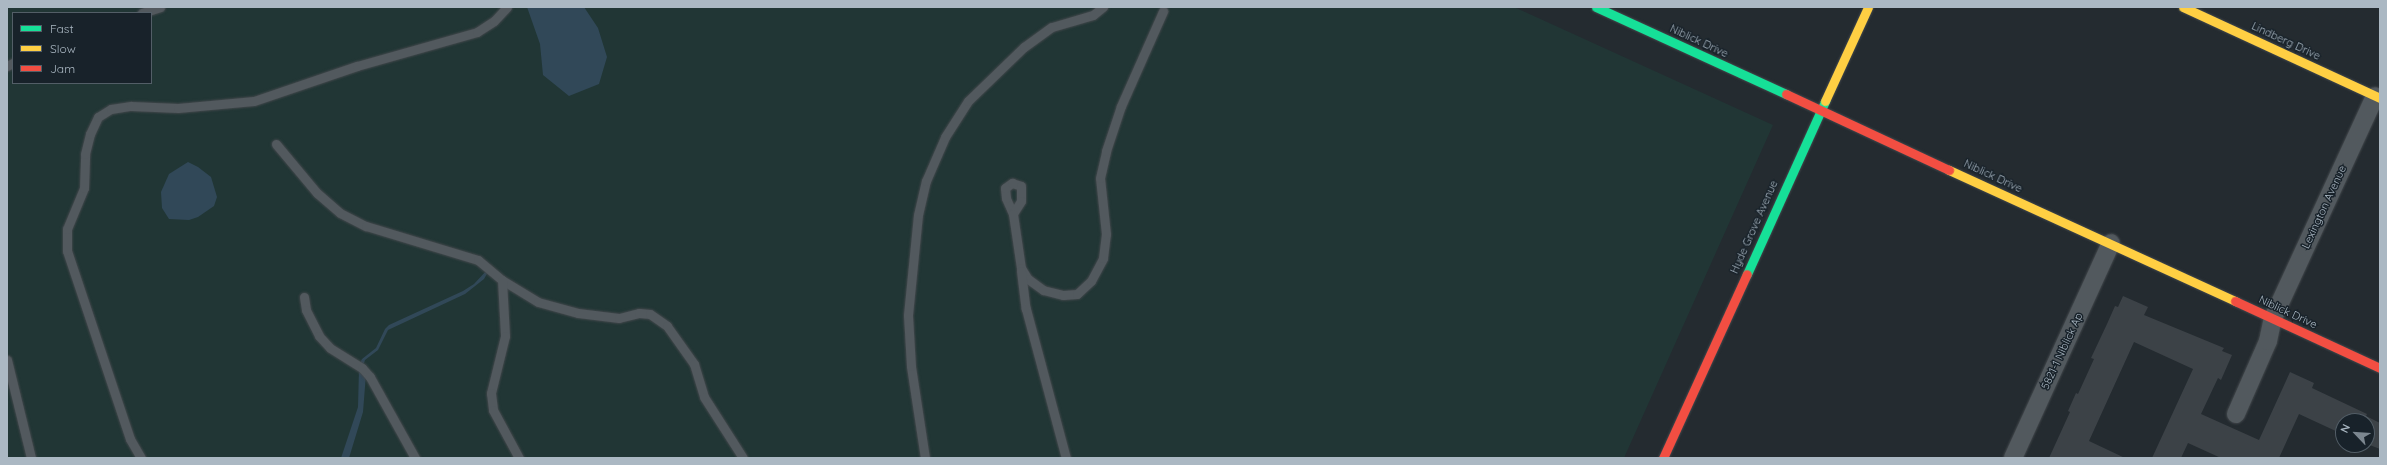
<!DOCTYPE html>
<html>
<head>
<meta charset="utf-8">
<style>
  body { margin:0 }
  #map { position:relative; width:2387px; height:465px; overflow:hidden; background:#242b30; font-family:Quicksand,sans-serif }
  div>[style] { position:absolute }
  .green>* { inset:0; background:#213635 }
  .water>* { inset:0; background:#314858 }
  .building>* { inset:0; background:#3c4247 }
  .roads { filter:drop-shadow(0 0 1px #42474b) drop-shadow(0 0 1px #42474b) }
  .lane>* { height:9px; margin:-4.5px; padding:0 4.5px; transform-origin:4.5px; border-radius:4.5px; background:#52595e }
  .street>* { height:18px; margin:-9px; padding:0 9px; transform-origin:9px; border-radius:9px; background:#52595e }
  .fast>* { height:9px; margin:-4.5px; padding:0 4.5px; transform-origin:4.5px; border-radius:4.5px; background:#16e098 }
  .slow>* { height:9px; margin:-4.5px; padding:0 4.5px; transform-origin:4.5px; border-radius:4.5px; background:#ffcf43 }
  .jam>* { height:9px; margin:-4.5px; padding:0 4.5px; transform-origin:4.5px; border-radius:4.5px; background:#f24e42 }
  span { translate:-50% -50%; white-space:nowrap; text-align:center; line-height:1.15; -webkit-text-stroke:3px #18222a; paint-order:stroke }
  .street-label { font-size:11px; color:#abb8c3 }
  .frame { position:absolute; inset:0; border:8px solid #abb8c3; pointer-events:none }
  .legend { position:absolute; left:12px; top:12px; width:140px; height:72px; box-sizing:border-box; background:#18222a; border:1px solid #535e67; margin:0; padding:5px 7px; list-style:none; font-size:12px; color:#abb8c3 }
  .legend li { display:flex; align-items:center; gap:8px; height:20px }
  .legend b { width:20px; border:1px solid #535e67 }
  .north { position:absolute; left:2335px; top:413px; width:40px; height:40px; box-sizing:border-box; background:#18222a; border:1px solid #535e67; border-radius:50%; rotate:295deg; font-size:11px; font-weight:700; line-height:16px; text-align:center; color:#abb8c3 }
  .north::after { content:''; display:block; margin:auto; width:14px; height:18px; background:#7c8790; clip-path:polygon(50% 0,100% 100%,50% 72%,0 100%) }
</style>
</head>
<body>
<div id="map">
  <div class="green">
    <div style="clip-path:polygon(evenodd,7px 7px,1514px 7px,1773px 125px,1624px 458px,7px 458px,7px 7px,13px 13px,151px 13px,151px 83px,13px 83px,13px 13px)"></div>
  </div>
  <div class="water">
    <div style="clip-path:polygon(527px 7px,584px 7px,598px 28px,607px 57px,599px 84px,569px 96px,543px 75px,540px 44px)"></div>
    <div style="clip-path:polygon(188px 162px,198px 167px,211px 177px,217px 197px,214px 206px,198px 217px,189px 220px,169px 219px,162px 208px,161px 192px,169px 174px)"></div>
    <div style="clip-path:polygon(487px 270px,488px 272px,484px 279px,465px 294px,388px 330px,378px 350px,365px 360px,363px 366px,360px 363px,362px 359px,376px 348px,385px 329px,389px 325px,463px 291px,474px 284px)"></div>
    <div style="clip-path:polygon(359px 368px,366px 374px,363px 412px,349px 458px,341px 458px,358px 407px)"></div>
  </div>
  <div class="building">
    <div style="clip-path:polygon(2123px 296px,2148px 307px,2144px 315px,2224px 348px,2222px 351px,2232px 355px,2221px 380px,2218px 378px,2201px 414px,2259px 440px,2290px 372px,2314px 383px,2312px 388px,2367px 414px,2366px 416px,2380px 423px,2380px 449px,2367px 444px,2367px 421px,2343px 421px,2343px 433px,2340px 433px,2299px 414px,2279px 458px,2221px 458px,2188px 443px,2181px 458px,2152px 458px,2193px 369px,2134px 342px,2089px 441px,2125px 458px,2049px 458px,2070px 412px,2068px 411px,2076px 393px,2078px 394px,2094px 359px,2091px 358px,2107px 324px,2115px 306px,2118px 307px)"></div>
  </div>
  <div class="roads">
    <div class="lane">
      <div style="left:142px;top:13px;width:19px;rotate:-18deg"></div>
      <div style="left:7px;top:66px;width:7px;rotate:-27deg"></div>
      <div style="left:276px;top:144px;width:64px;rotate:50.1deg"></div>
      <div style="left:317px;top:193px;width:30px;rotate:41deg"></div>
      <div style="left:340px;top:213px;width:29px;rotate:27deg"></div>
      <div style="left:366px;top:226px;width:117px;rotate:16.9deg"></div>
      <div style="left:478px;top:260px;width:31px;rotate:40deg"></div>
      <div style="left:502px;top:280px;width:42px;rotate:31.4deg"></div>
      <div style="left:538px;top:302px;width:41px;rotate:15.4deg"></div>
      <div style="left:578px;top:313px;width:41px;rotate:7deg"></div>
      <div style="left:619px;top:318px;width:21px;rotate:-14deg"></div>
      <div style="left:639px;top:313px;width:11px;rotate:5deg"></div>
      <div style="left:650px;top:314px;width:21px;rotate:35deg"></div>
      <div style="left:667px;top:326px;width:47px;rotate:54.6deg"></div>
      <div style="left:694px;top:364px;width:34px;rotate:73deg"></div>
      <div style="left:704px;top:397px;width:72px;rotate:57.4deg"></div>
      <div style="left:1013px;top:214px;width:17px;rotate:-114deg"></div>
      <div style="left:1006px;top:198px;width:10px;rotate:-96deg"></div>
      <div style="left:1005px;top:188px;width:9px;rotate:-36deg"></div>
      <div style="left:1012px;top:183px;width:9px;rotate:18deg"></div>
      <div style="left:1021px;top:186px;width:15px;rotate:90deg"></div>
      <div style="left:1021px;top:201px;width:15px;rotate:122deg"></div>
      <div style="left:1013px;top:214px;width:55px;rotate:81.6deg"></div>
      <div style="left:1021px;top:268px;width:13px;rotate:58deg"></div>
      <div style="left:1028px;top:279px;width:19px;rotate:36deg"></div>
      <div style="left:1043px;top:290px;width:21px;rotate:14deg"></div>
      <div style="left:1063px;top:295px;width:14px;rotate:-4deg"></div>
      <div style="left:1077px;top:294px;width:19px;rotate:-43deg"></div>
      <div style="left:1091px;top:281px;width:26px;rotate:-62deg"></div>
      <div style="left:1103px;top:258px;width:24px;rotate:-83deg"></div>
      <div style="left:1106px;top:234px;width:56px;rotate:-96.1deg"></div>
      <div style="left:1100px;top:178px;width:28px;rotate:-77deg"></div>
      <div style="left:1106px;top:151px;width:47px;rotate:-71.6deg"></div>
      <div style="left:1121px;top:106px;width:104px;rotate:-66.1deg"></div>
      <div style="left:1021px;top:271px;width:38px;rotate:83deg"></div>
      <div style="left:1026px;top:309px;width:154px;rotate:75deg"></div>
      <div style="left:502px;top:280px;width:56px;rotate:86.9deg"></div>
      <div style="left:505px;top:336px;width:59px;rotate:103.8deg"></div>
      <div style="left:491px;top:393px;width:17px;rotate:83deg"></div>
      <div style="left:493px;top:410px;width:55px;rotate:61.6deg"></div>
      <div style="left:304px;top:297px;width:13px;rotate:81deg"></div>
      <div style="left:306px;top:310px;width:29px;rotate:63deg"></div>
      <div style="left:319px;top:336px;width:16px;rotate:47deg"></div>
      <div style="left:330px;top:348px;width:38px;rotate:32deg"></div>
      <div style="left:362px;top:368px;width:12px;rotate:48deg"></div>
      <div style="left:370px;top:377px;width:93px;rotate:60.9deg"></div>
      <div style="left:7px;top:360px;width:101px;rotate:76.2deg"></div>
      <div style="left:141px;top:458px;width:22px;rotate:-120deg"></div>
      <div style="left:130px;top:439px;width:198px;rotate:-108.5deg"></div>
      <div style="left:67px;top:251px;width:22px;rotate:-90deg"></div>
      <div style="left:67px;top:229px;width:44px;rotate:-67.5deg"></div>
      <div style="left:84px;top:188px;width:34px;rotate:-88deg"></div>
      <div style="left:85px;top:154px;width:21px;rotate:-76deg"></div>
      <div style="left:90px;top:134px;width:19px;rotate:-65deg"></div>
      <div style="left:98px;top:117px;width:15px;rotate:-32deg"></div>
      <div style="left:111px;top:109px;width:20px;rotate:-9deg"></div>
      <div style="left:131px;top:106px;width:47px;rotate:2.4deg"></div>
      <div style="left:178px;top:108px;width:76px;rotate:-5.3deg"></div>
      <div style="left:254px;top:101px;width:109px;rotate:-18.8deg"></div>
      <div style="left:357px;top:66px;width:125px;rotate:-15.8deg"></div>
      <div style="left:477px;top:32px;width:20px;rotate:-33deg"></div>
      <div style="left:494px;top:21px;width:19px;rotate:-47deg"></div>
      <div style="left:925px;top:458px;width:93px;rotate:-98.7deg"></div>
      <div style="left:911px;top:366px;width:51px;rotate:-93.4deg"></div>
      <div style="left:908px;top:315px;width:100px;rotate:-84.3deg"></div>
      <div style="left:918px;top:215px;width:35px;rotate:-77deg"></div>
      <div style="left:926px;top:181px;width:48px;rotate:-66.6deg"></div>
      <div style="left:945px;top:137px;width:43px;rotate:-57.4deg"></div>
      <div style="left:968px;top:101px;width:78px;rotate:-44deg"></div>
      <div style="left:1024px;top:47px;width:34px;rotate:-36deg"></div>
      <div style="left:1052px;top:27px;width:43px;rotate:-16.3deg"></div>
      <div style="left:1093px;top:15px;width:13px;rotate:-39deg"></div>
    </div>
    <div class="street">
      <div style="left:2236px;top:414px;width:80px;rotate:-66.3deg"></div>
      <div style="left:2268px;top:341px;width:24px;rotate:-78deg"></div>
      <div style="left:2273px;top:318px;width:244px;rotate:-65.3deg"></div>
      <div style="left:2013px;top:458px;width:236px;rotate:-65.5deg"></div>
    </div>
    <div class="fast">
      <div style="left:1596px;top:7px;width:209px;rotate:24.6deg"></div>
      <div style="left:1747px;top:274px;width:190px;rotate:-65.7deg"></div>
    </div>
    <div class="slow">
      <div style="left:2183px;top:7px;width:217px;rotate:24.8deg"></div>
      <div style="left:1825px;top:101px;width:103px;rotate:-65.4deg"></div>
      <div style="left:1949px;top:170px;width:315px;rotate:24.6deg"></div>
    </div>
    <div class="jam">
      <div style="left:1786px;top:94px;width:180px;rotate:25deg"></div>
      <div style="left:2235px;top:301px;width:160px;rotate:24.8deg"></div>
      <div style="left:1663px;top:458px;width:202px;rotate:-65.5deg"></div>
    </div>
  </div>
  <div class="street-label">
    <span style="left:1699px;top:41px;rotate:25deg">Niblick Drive</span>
    <span style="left:2286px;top:41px;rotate:25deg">Lindberg Drive</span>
    <span style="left:1993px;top:176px;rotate:25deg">Niblick Drive</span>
    <span style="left:2324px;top:207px;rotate:-65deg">Lexington Avenue</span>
    <span style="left:1754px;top:227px;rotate:-66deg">Hyde Grove Avenue</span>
    <span style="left:2288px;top:312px;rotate:25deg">Niblick Drive</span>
    <span style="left:2062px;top:351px;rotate:-65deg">5821-1 Niblick Ap</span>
  </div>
  <div class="frame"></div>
  <ul class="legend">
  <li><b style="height:5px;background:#16e098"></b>Fast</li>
  <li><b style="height:5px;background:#ffcf43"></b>Slow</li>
  <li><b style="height:5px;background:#f24e42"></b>Jam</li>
  </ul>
  <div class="north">N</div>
</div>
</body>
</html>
